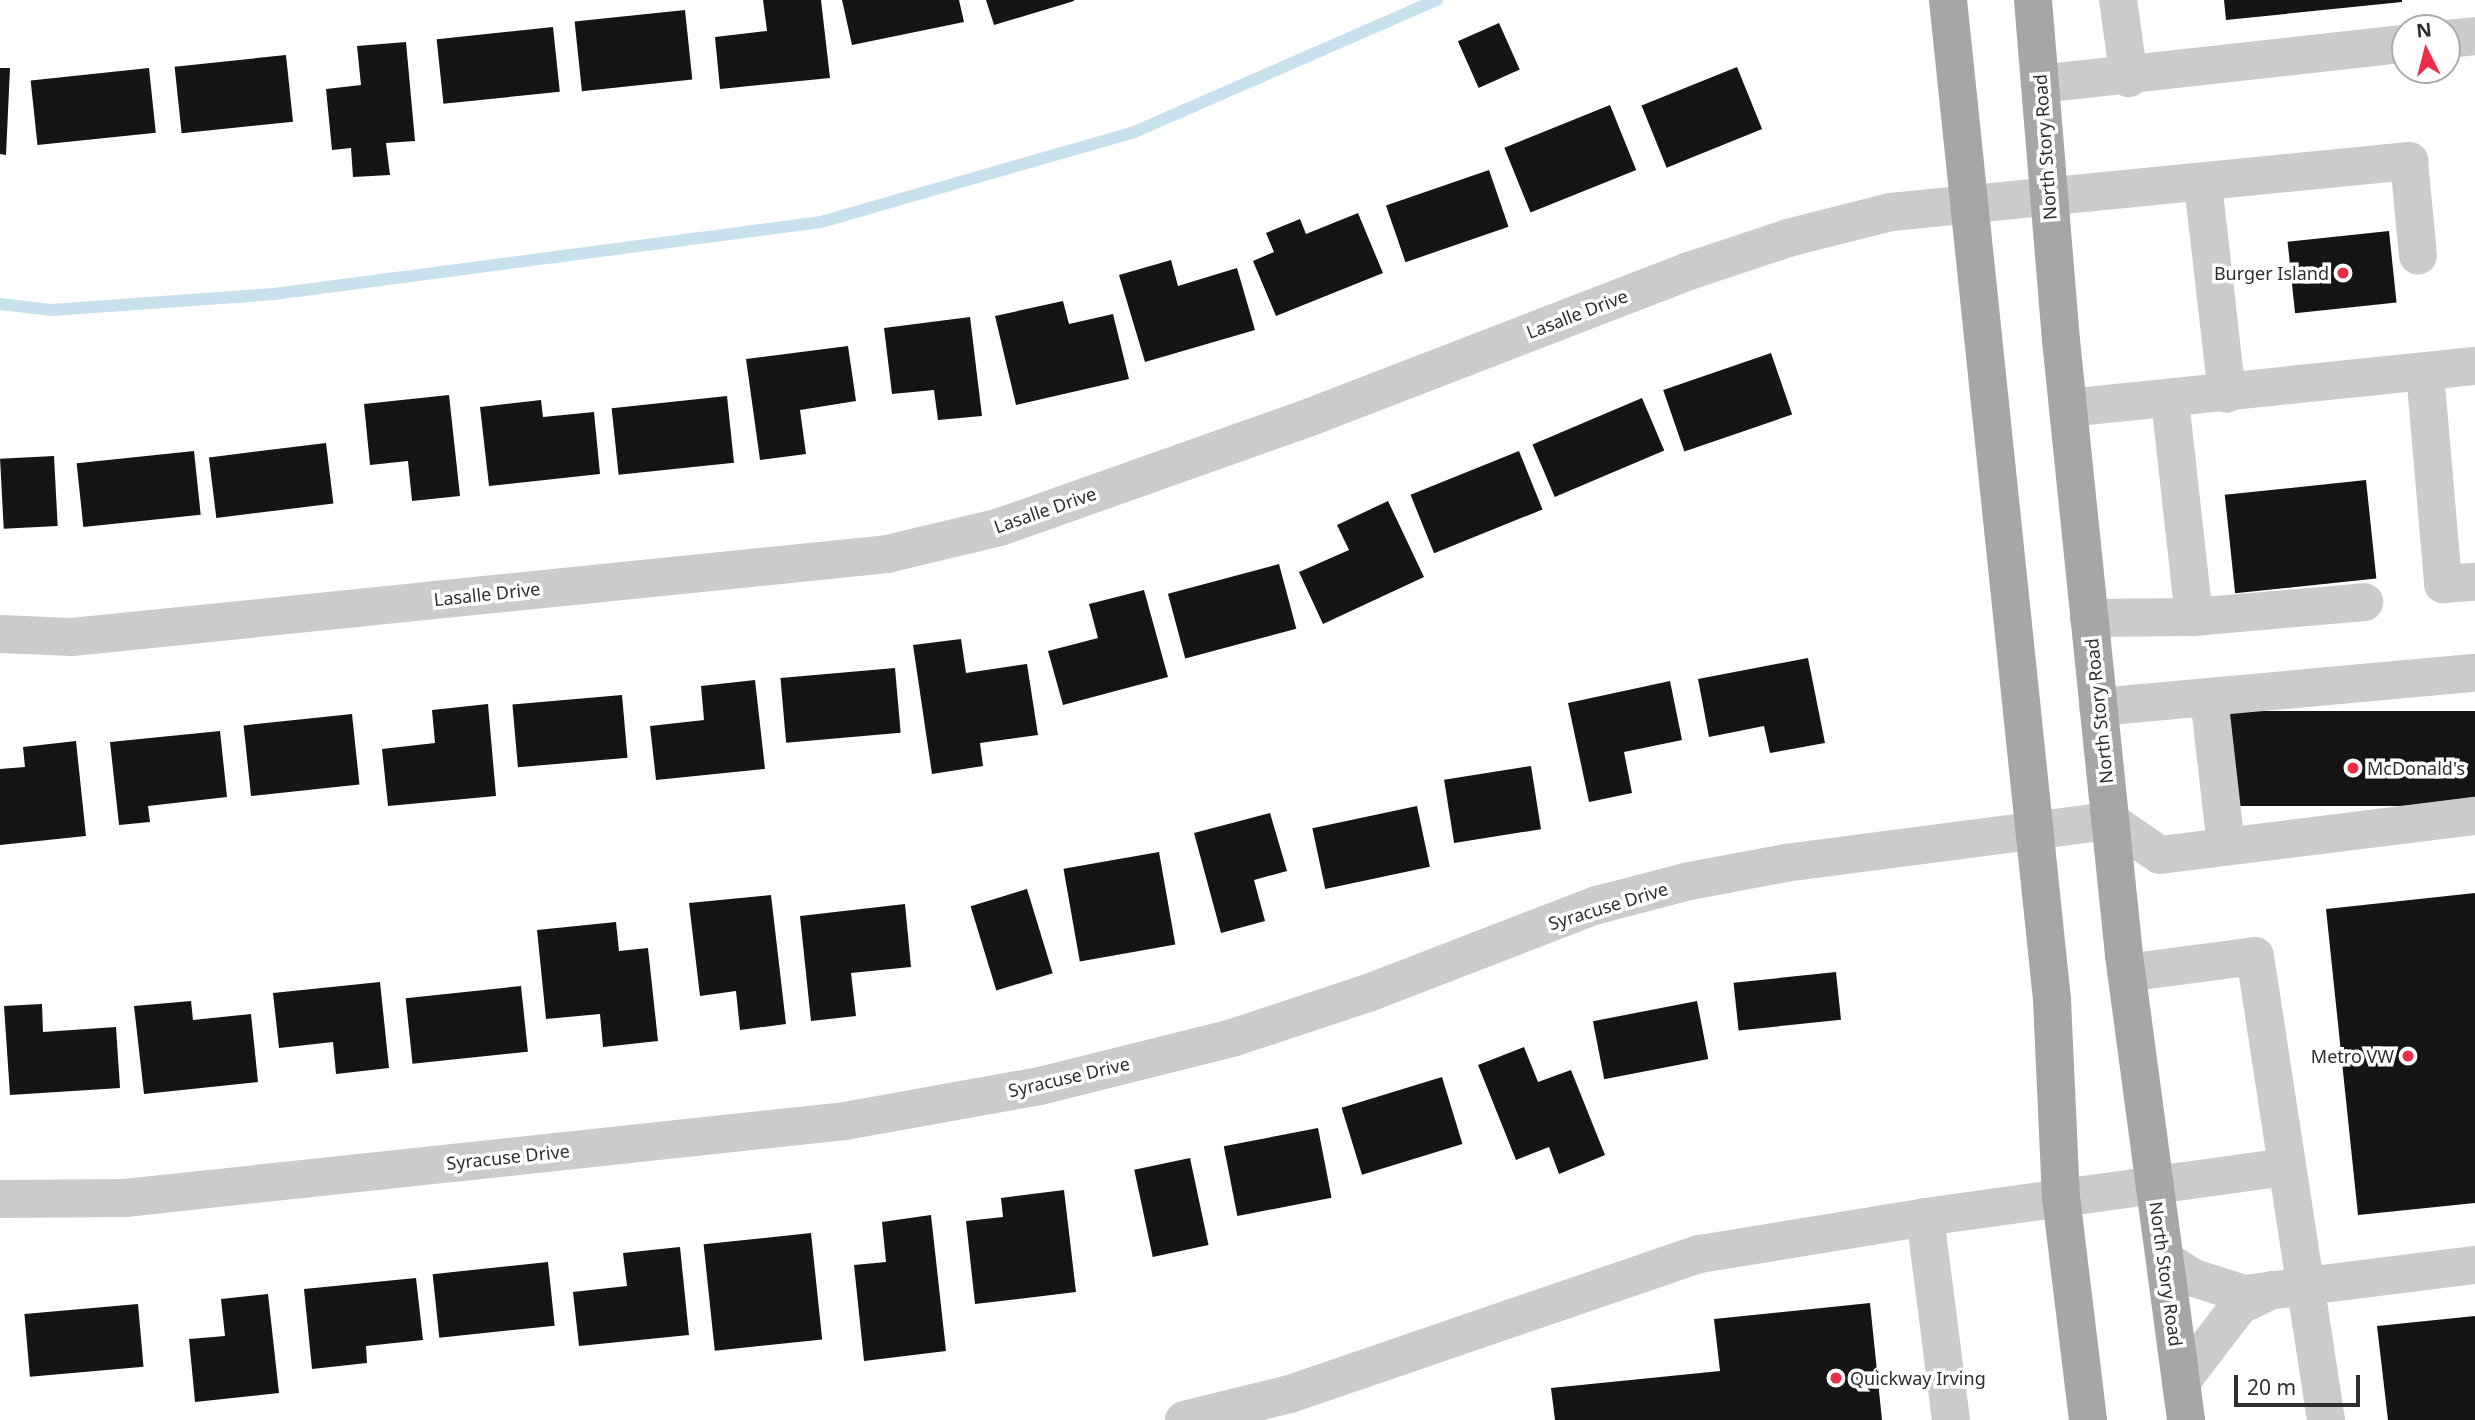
<!DOCTYPE html>
<html>
<head>
<meta charset="utf-8">
<style>
  body { margin:0 }
  #map { position:relative; width:2475px; height:1420px; overflow:hidden; background:#fff; font-family:"Noto Sans",sans-serif }
  div>[style] { position:absolute }
  .stream>* { height:12px; margin:-6px; padding:0 6px; transform-origin:6px; border-radius:6px; background:#c7e1ed }
  .building>* { inset:0; background:#151515; transform-origin:0 0 }
  .minor>* { height:38px; margin:-19px; padding:0 19px; transform-origin:19px; border-radius:19px; background:#cbcbcb }
  .major>* { height:38px; margin:-19px; padding:0 19px; transform-origin:19px; border-radius:19px; background:#a6a6a6 }
  .dots>* { width:19px; height:19px; translate:-50% -50%; box-sizing:border-box; border:4px solid #fff; border-radius:50% }
  span { translate:-50% -50%; white-space:nowrap; text-align:center; line-height:1.15; -webkit-text-stroke:7px #fff; paint-order:stroke }
  .street-label { font-size:18px; color:#2e2e2e }
  .poi-label { font-size:18px; color:#2e2e2e }
  .right { translate:-100% -50%; text-align:right }
  .left { translate:0 -50%; text-align:left }
  .north { position:absolute; left:2391px; top:14px; width:70px; height:70px; box-sizing:border-box; background:#fff; border:2px solid #ababab; border-radius:50%; rotate:354deg; font-size:19px; font-weight:700; line-height:28px; text-align:center; color:#2e2e2e }
  .north::after { content:''; display:block; margin:auto; width:24px; height:32px; background:#ea2c49; clip-path:polygon(50% 0,100% 100%,50% 72%,0 100%) }
  .scale { position:absolute; left:2234px; top:1375px; width:126px; height:32px; box-sizing:border-box; border:4px solid #2e2e2e; border-top:0; padding-left:9px; font-size:21px; line-height:24px; white-space:nowrap; color:#2e2e2e; -webkit-text-stroke:5px #fff; paint-order:stroke }
</style>
</head>
<body>
<div id="map">
  <div class="stream">
    <div style="left:0;top:304px;width:52px;rotate:6.6deg"></div>
    <div style="left:52px;top:310px;width:223px;rotate:-4.1deg"></div>
    <div style="left:274px;top:294px;width:552px;rotate:-7.5deg"></div>
    <div style="left:821px;top:222px;width:323px;rotate:-16deg"></div>
    <div style="left:1132px;top:133px;width:333px;rotate:-23.6deg"></div>
  </div>
  <div class="building">
    <div style="clip-path:polygon(763px 0,821px 0,830px 78px,720px 89px,715px 37px,767px 31px)"></div>
    <div style="clip-path:polygon(842px 0,959px 0,964px 22px,852px 45px)"></div>
    <div style="clip-path:polygon(986px 0,1074px 0,1074px 1px,994px 25px)"></div>
    <div style="clip-path:polygon(2224px 0,2402px 0,2402px 2px,2226px 20px)"></div>
    <div style="left:685px;top:10px;width:70px;height:111px;rotate:84deg"></div>
    <div style="left:1499px;top:23px;width:51px;height:45px;rotate:66deg"></div>
    <div style="left:553px;top:27px;width:65px;height:117px;rotate:84deg"></div>
    <div style="clip-path:polygon(406px 42px,415px 141px,386px 143px,390px 175px,353px 177px,351px 148px,332px 150px,326px 89px,361px 85px,357px 46px)"></div>
    <div style="left:286px;top:55px;width:67px;height:112px;rotate:84deg"></div>
    <div style="left:1737px;top:67px;width:67px;height:103px;rotate:68deg"></div>
    <div style="clip-path:polygon(0 68px,10px 68px,6px 155px,0 154px)"></div>
    <div style="left:149px;top:68px;width:65px;height:119px;rotate:84deg"></div>
    <div style="left:1610px;top:105px;width:70px;height:114px;rotate:68deg"></div>
    <div style="left:1489px;top:170px;width:60px;height:109px;rotate:71deg"></div>
    <div style="clip-path:polygon(1358px 213px,1383px 273px,1276px 316px,1253px 261px,1274px 252px,1266px 233px,1300px 219px,1306px 234px)"></div>
    <div style="left:2389px;top:231px;width:72px;height:102px;rotate:84deg"></div>
    <div style="clip-path:polygon(1171px 260px,1178px 286px,1237px 268px,1255px 330px,1145px 362px,1119px 275px)"></div>
    <div style="clip-path:polygon(1063px 301px,1069px 324px,1113px 314px,1129px 379px,1016px 405px,995px 316px)"></div>
    <div style="clip-path:polygon(970px 317px,982px 416px,938px 420px,934px 390px,892px 394px,884px 328px)"></div>
    <div style="clip-path:polygon(848px 346px,856px 401px,800px 410px,806px 454px,760px 460px,746px 359px)"></div>
    <div style="left:1771px;top:353px;width:65px;height:114px;rotate:71deg"></div>
    <div style="clip-path:polygon(449px 395px,460px 496px,412px 501px,408px 461px,370px 465px,364px 404px)"></div>
    <div style="left:727px;top:396px;width:67px;height:116px;rotate:84deg"></div>
    <div style="left:1642px;top:398px;width:57px;height:119px;rotate:67deg"></div>
    <div style="clip-path:polygon(541px 400px,543px 417px,594px 412px,600px 474px,489px 486px,480px 407px)"></div>
    <div style="left:326px;top:443px;width:61px;height:118px;rotate:83deg"></div>
    <div style="left:194px;top:451px;width:64px;height:118px;rotate:84deg"></div>
    <div style="left:1519px;top:451px;width:63px;height:117px;rotate:68deg"></div>
    <div style="left:54px;top:456px;width:70px;height:54px;rotate:87deg"></div>
    <div style="left:2366px;top:480px;width:99px;height:142px;rotate:84deg"></div>
    <div style="clip-path:polygon(1388px 501px,1424px 577px,1323px 624px,1299px 572px,1349px 550px,1337px 525px)"></div>
    <div style="left:1279px;top:564px;width:67px;height:115px;rotate:75deg"></div>
    <div style="clip-path:polygon(1144px 590px,1168px 677px,1063px 705px,1048px 651px,1098px 638px,1089px 604px)"></div>
    <div style="clip-path:polygon(961px 639px,966px 673px,1027px 664px,1038px 735px,980px 743px,983px 766px,932px 774px,913px 645px)"></div>
    <div style="clip-path:polygon(1808px 658px,1825px 743px,1770px 753px,1764px 726px,1709px 737px,1698px 679px)"></div>
    <div style="left:895px;top:668px;width:65px;height:115px;rotate:85deg"></div>
    <div style="clip-path:polygon(755px 680px,765px 769px,656px 780px,650px 726px,704px 720px,701px 686px)"></div>
    <div style="clip-path:polygon(1670px 681px,1682px 740px,1624px 752px,1632px 793px,1589px 802px,1568px 703px)"></div>
    <div style="left:622px;top:695px;width:63px;height:110px;rotate:85deg"></div>
    <div style="clip-path:polygon(488px 704px,496px 796px,388px 806px,382px 749px,435px 743px,432px 710px)"></div>
    <div style="left:2475px;top:711px;width:95px;height:255px;rotate:90deg"></div>
    <div style="left:352px;top:714px;width:71px;height:109px;rotate:84deg"></div>
    <div style="clip-path:polygon(220px 731px,227px 797px,148px 806px,150px 822px,119px 825px,110px 742px)"></div>
    <div style="clip-path:polygon(76px 741px,86px 836px,0 845px,0 769px,25px 767px,23px 747px)"></div>
    <div style="left:1531px;top:766px;width:64px;height:88px;rotate:81deg"></div>
    <div style="left:1417px;top:806px;width:62px;height:107px;rotate:78deg"></div>
    <div style="clip-path:polygon(1270px 813px,1287px 871px,1254px 880px,1265px 921px,1221px 933px,1194px 833px)"></div>
    <div style="left:1159px;top:852px;width:94px;height:97px;rotate:80deg"></div>
    <div style="left:1027px;top:889px;width:88px;height:59px;rotate:73deg"></div>
    <div style="clip-path:polygon(2475px 893px,2475px 1203px,2358px 1215px,2326px 909px)"></div>
    <div style="clip-path:polygon(771px 895px,786px 1024px,740px 1030px,736px 991px,700px 996px,689px 903px)"></div>
    <div style="clip-path:polygon(905px 904px,911px 967px,851px 973px,856px 1016px,811px 1021px,800px 916px)"></div>
    <div style="clip-path:polygon(616px 922px,619px 951px,648px 948px,658px 1041px,603px 1047px,600px 1014px,546px 1019px,537px 930px)"></div>
    <div style="left:1836px;top:972px;width:48px;height:103px;rotate:84deg"></div>
    <div style="clip-path:polygon(380px 982px,389px 1068px,336px 1074px,333px 1042px,279px 1048px,273px 993px)"></div>
    <div style="left:521px;top:986px;width:66px;height:116px;rotate:84deg"></div>
    <div style="clip-path:polygon(191px 1001px,193px 1020px,251px 1014px,258px 1082px,144px 1094px,134px 1006px)"></div>
    <div style="left:1697px;top:1001px;width:59px;height:106px;rotate:79deg"></div>
    <div style="clip-path:polygon(42px 1004px,43px 1032px,116px 1027px,120px 1088px,10px 1095px,4px 1006px)"></div>
    <div style="clip-path:polygon(1524px 1047px,1538px 1082px,1571px 1070px,1605px 1155px,1559px 1174px,1549px 1147px,1516px 1160px,1478px 1065px)"></div>
    <div style="left:1442px;top:1077px;width:70px;height:105px;rotate:73deg"></div>
    <div style="left:1318px;top:1128px;width:71px;height:96px;rotate:79deg"></div>
    <div style="left:1190px;top:1158px;width:89px;height:57px;rotate:78deg"></div>
    <div style="clip-path:polygon(1064px 1190px,1076px 1292px,975px 1304px,966px 1221px,1003px 1217px,1001px 1198px)"></div>
    <div style="clip-path:polygon(931px 1215px,946px 1351px,864px 1361px,854px 1265px,886px 1262px,882px 1222px)"></div>
    <div style="left:811px;top:1233px;width:107px;height:108px;rotate:84deg"></div>
    <div style="clip-path:polygon(680px 1247px,689px 1335px,579px 1346px,573px 1292px,627px 1286px,623px 1253px)"></div>
    <div style="left:548px;top:1262px;width:64px;height:116px;rotate:84deg"></div>
    <div style="clip-path:polygon(416px 1278px,423px 1340px,366px 1346px,367px 1363px,312px 1369px,304px 1289px)"></div>
    <div style="clip-path:polygon(268px 1294px,279px 1393px,195px 1402px,189px 1339px,225px 1336px,221px 1299px)"></div>
    <div style="clip-path:polygon(1870px 1303px,1882px 1420px,1555px 1420px,1551px 1388px,1720px 1371px,1714px 1319px)"></div>
    <div style="left:138px;top:1304px;width:63px;height:114px;rotate:85deg"></div>
    <div style="clip-path:polygon(2475px 1316px,2475px 1420px,2388px 1420px,2377px 1326px)"></div>
  </div>
  <div class="minor">
    <div style="left:2118px;top:0;width:79px;rotate:82deg"></div>
    <div style="left:2447px;top:39px;width:28px;rotate:-6deg"></div>
    <div style="left:2040px;top:84px;width:367px;rotate:-6.3deg"></div>
    <div style="left:2203px;top:184px;width:211px;rotate:83.5deg"></div>
    <div style="left:2425px;top:372px;width:213px;rotate:85.1deg"></div>
    <div style="left:2443px;top:584px;width:32px;rotate:-4deg"></div>
    <div style="left:2170px;top:400px;width:218px;rotate:83.7deg"></div>
    <div style="left:2068px;top:408px;width:409px;rotate:-5.9deg"></div>
    <div style="left:2089px;top:618px;width:105px;rotate:-0.5deg"></div>
    <div style="left:2194px;top:617px;width:171px;rotate:-5deg"></div>
    <div style="left:0;top:634px;width:72px;rotate:2.4deg"></div>
    <div style="left:72px;top:637px;width:819px;rotate:-5.81deg"></div>
    <div style="left:887px;top:554px;width:116px;rotate:-13.4deg"></div>
    <div style="left:1000px;top:527px;width:332px;rotate:-19.5deg"></div>
    <div style="left:1313px;top:416px;width:403px;rotate:-21.1deg"></div>
    <div style="left:1689px;top:271px;width:104px;rotate:-18.4deg"></div>
    <div style="left:1788px;top:238px;width:106px;rotate:-14.2deg"></div>
    <div style="left:1891px;top:212px;width:521px;rotate:-5.62deg"></div>
    <div style="left:2409px;top:161px;width:95px;rotate:84.6deg"></div>
    <div style="left:2209px;top:697px;width:150px;rotate:83.5deg"></div>
    <div style="left:2098px;top:707px;width:379px;rotate:-5.2deg"></div>
    <div style="left:2126px;top:973px;width:130px;rotate:-7.5deg"></div>
    <div style="left:2255px;top:956px;width:469px;rotate:81.3deg"></div>
    <div style="left:0;top:1199px;width:125px;rotate:-0.5deg"></div>
    <div style="left:125px;top:1198px;width:724px;rotate:-6.1deg"></div>
    <div style="left:845px;top:1121px;width:198px;rotate:-10.2deg"></div>
    <div style="left:1040px;top:1086px;width:198px;rotate:-14deg"></div>
    <div style="left:1232px;top:1038px;width:146px;rotate:-18.3deg"></div>
    <div style="left:1371px;top:992px;width:242px;rotate:-21.1deg"></div>
    <div style="left:1597px;top:905px;width:96px;rotate:-14.5deg"></div>
    <div style="left:1690px;top:881px;width:97px;rotate:-10.7deg"></div>
    <div style="left:1785px;top:863px;width:328px;rotate:-7.4deg"></div>
    <div style="left:2110px;top:821px;width:60px;rotate:34.2deg"></div>
    <div style="left:2160px;top:855px;width:317px;rotate:-7.1deg"></div>
    <div style="left:1925px;top:1217px;width:205px;rotate:82.7deg"></div>
    <div style="left:2165px;top:1260px;width:34px;rotate:32deg"></div>
    <div style="left:2194px;top:1278px;width:52px;rotate:17.7deg"></div>
    <div style="left:2244px;top:1294px;width:233px;rotate:-7.2deg"></div>
    <div style="left:2181px;top:1382px;width:96px;rotate:-52.7deg"></div>
    <div style="left:2239px;top:1306px;width:37px;rotate:-26deg"></div>
    <div style="left:1184px;top:1420px;width:109px;rotate:-13.8deg"></div>
    <div style="left:1290px;top:1394px;width:433px;rotate:-18.9deg"></div>
    <div style="left:1700px;top:1254px;width:228px;rotate:-9.3deg"></div>
    <div style="left:1925px;top:1217px;width:364px;rotate:-7.9deg"></div>
  </div>
  <div class="major">
    <div style="left:1948px;top:0;width:1005px;rotate:84.06deg"></div>
    <div style="left:2052px;top:1000px;width:197px;rotate:87.4deg"></div>
    <div style="left:2061px;top:1197px;width:225px;rotate:83.1deg"></div>
    <div style="left:2033px;top:0;width:341px;rotate:85.3deg"></div>
    <div style="left:2061px;top:340px;width:618px;rotate:84.15deg"></div>
    <div style="left:2124px;top:955px;width:469px;rotate:82.4deg"></div>
  </div>
  <div class="dots">
    <div style="left:2343px;top:273px;background:#ea2c49"></div>
    <div style="left:2353px;top:768px;background:#ea2c49"></div>
    <div style="left:2408px;top:1056px;background:#ea2c49"></div>
    <div style="left:1836px;top:1378px;background:#ea2c49"></div>
  </div>
  <div class="street-label">
    <span style="left:2045px;top:147px;rotate:-94deg">North Story Road</span>
    <span style="left:1577px;top:314px;rotate:-21deg">Lasalle Drive</span>
    <span style="left:1045px;top:510px;rotate:-19deg">Lasalle Drive</span>
    <span style="left:487px;top:594px;rotate:-6deg">Lasalle Drive</span>
    <span style="left:2099px;top:711px;rotate:-96deg">North Story Road</span>
    <span style="left:1608px;top:906px;rotate:-17deg">Syracuse Drive</span>
    <span style="left:1069px;top:1077px;rotate:-13deg">Syracuse Drive</span>
    <span style="left:508px;top:1157px;rotate:-6deg">Syracuse Drive</span>
    <span style="left:2166px;top:1274px;rotate:82deg">North Story Road</span>
  </div>
  <div class="poi-label">
    <span class="right" style="left:2329px;top:273px">Burger Island</span>
    <span class="left" style="left:2367px;top:768px">McDonald's</span>
    <span class="right" style="left:2394px;top:1056px">Metro VW</span>
    <span class="left" style="left:1850px;top:1378px">Quickway Irving</span>
  </div>
  <div class="north">N</div>
  <div class="scale">20 m</div>
</div>
</body>
</html>
